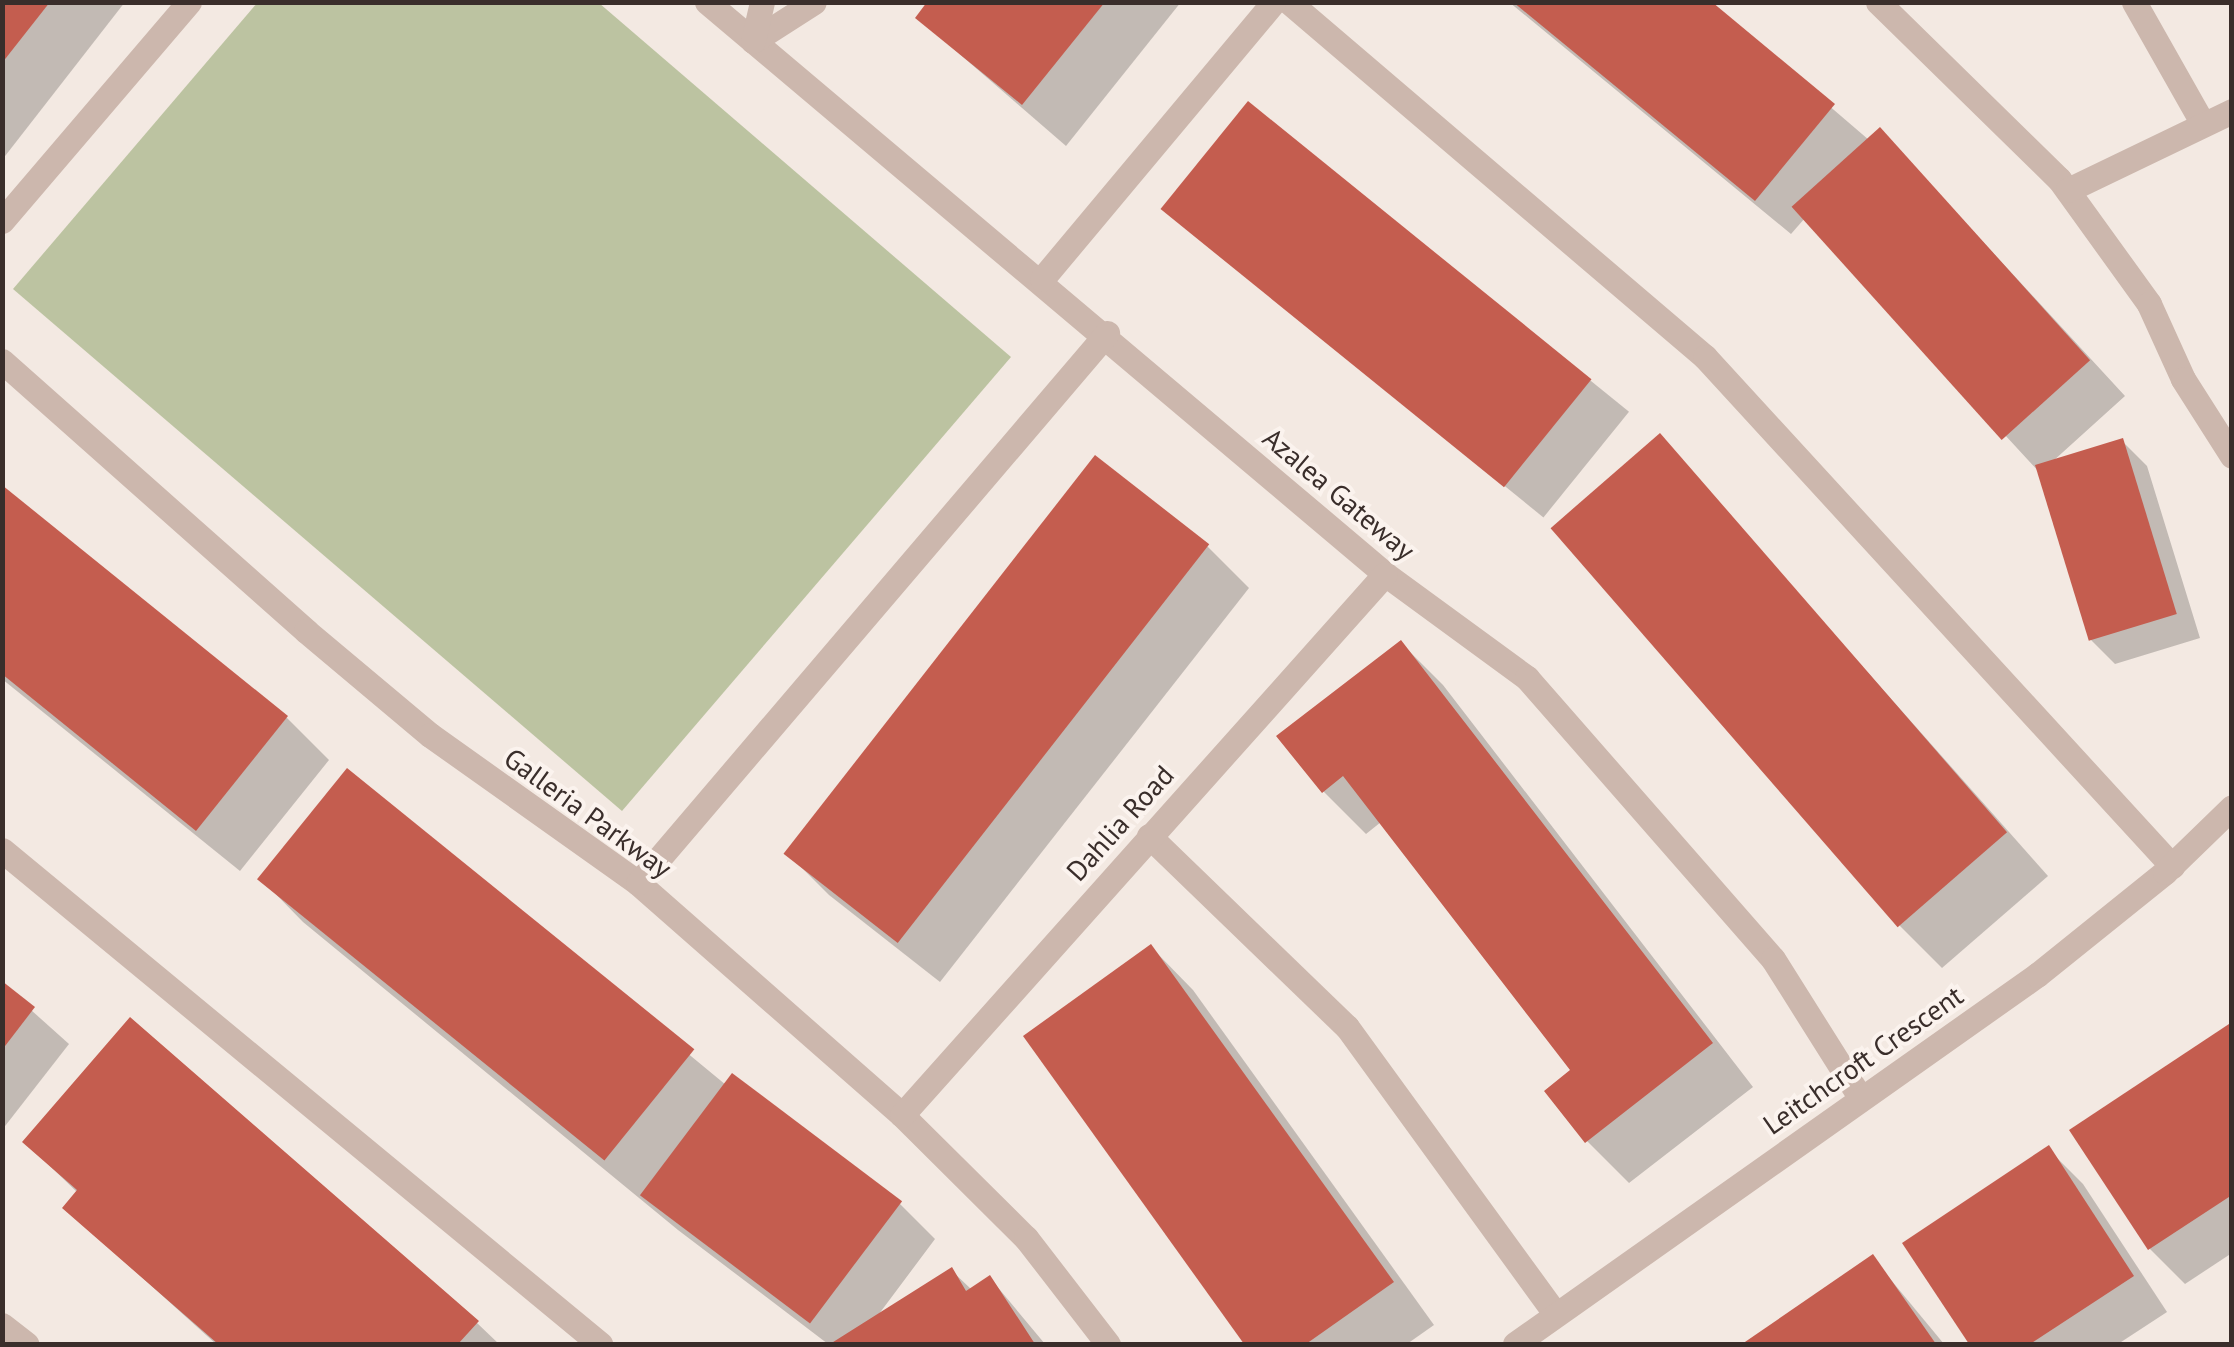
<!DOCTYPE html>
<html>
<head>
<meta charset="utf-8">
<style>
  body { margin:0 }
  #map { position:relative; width:2234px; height:1347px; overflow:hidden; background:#f3e9e2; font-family:"PT Sans",sans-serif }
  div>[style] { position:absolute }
  .green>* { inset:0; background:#bcc3a1 }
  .shadow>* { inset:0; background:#0003; transform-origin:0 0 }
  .building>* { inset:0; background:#c45d4f; transform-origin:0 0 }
  .minor>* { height:25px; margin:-12.5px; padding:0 12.5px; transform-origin:12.5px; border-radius:12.5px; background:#ccb7ad }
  span { translate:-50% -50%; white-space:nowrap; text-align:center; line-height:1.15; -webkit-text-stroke:8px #fbf3ee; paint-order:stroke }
  .street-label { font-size:28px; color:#3a2e2b }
  .frame { position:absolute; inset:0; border:5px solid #3a2e2b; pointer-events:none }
</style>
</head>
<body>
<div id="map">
  <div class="green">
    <div style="clip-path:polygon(258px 2px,599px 3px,1011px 357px,622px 811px,13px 289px)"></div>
  </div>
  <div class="shadow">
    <div style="clip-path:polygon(2px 2px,125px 2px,2px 160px)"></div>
    <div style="clip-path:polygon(930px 2px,1181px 2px,1066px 146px,918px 18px)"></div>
    <div style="clip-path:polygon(1509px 2px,1708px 2px,1869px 140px,1880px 130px,2125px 396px,2052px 462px,2122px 441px,2147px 466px,2200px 638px,2115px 664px,2090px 639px,2040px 473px,1805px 218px,1791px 234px)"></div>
    <div style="left:1249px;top:104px;width:489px;height:136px;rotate:39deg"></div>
    <div style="clip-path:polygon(1659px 437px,2048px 876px,1942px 968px,1900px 926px)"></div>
    <div style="clip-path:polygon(2px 488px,287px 718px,329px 760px,240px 871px,2px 679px)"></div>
    <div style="clip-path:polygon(1207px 546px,1249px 588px,940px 982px,829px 895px,786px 852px)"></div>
    <div style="clip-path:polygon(1401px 643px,1443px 685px,1753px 1087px,1629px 1183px,1587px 1141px,1574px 1070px,1381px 822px,1366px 834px,1323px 791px)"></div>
    <div style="clip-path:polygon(347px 772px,726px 1085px,900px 1204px,935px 1239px,876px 1318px,951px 1270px,972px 1290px,990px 1278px,1045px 1344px,828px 1344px,678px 1230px,303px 922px,261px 879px)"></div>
    <div style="clip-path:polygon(1151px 947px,1193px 990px,1434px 1325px,1407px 1344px,1247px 1344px,1026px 1037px)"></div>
    <div style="clip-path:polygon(2px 984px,69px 1044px,2px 1130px)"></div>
    <div style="clip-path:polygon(2232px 1025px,2232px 1253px,2185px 1284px,2150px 1249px,2072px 1131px)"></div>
    <div style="clip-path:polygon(25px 1142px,477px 1323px,499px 1344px,216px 1344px,65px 1208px,78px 1193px)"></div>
    <div style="clip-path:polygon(2048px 1149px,2083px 1184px,2167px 1312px,2118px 1344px,1972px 1344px,1905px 1243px)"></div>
    <div style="clip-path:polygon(1872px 1257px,1944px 1344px,1746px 1344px)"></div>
  </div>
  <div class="building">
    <div style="clip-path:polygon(2px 2px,50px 2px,2px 63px)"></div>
    <div style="clip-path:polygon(927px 2px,1105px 2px,1022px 105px,915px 18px)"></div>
    <div style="clip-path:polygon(1513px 2px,1712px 2px,1835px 104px,1755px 201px)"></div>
    <div style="left:1248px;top:101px;width:442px;height:139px;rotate:39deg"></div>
    <div style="left:1880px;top:127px;width:314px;height:119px;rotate:48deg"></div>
    <div style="left:1660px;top:433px;width:529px;height:145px;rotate:49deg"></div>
    <div style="left:2123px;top:438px;width:184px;height:92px;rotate:73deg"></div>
    <div style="left:1095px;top:455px;width:145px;height:506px;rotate:38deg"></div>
    <div style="clip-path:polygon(2px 485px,288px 716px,196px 831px,2px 674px)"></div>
    <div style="clip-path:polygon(1401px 640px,1713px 1043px,1585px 1143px,1544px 1091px,1570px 1070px,1343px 776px,1322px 793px,1276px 736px)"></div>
    <div style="left:347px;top:768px;width:447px;height:143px;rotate:39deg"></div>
    <div style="clip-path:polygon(1151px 944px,1394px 1282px,1306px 1344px,1244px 1344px,1023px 1036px)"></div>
    <div style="clip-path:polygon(2px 981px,35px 1007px,2px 1050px)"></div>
    <div style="clip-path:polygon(130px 1017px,479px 1321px,458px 1344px,218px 1344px,62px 1208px,77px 1190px,22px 1142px)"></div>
    <div style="clip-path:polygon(2232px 1022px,2232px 1195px,2148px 1250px,2069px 1130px)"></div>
    <div style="left:732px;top:1073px;width:213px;height:153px;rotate:37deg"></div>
    <div style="clip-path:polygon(2049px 1145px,2134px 1276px,2030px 1344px,1969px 1344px,1902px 1243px)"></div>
    <div style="clip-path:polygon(1873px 1254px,1936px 1344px,1742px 1344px)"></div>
    <div style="clip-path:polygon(952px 1267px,966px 1291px,990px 1275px,1035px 1344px,830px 1344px)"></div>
  </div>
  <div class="minor">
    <div style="left:707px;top:2px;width:887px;rotate:40.15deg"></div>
    <div style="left:1385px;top:574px;width:176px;rotate:36.2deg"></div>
    <div style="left:1527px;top:678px;width:373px;rotate:48.8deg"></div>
    <div style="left:1773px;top:959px;width:163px;rotate:57.8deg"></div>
    <div style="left:1289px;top:2px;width:547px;rotate:40.48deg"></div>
    <div style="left:1705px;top:357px;width:691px;rotate:47.46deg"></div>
    <div style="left:1878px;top:2px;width:253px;rotate:44.4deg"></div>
    <div style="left:2059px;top:179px;width:154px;rotate:54.2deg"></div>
    <div style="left:2149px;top:304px;width:82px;rotate:65.6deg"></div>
    <div style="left:2183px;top:379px;width:91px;rotate:57.5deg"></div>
    <div style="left:2134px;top:2px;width:138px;rotate:60.5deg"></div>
    <div style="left:753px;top:41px;width:72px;rotate:-32.6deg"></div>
    <div style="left:753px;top:41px;width:40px;rotate:-77deg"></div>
    <div style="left:2068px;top:190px;width:182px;rotate:-25.7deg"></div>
    <div style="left:2px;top:221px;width:288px;rotate:-49.5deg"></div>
    <div style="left:1042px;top:279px;width:361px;rotate:-50.1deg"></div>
    <div style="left:2px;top:361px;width:407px;rotate:41.6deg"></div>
    <div style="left:306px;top:631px;width:162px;rotate:40deg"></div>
    <div style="left:430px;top:735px;width:255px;rotate:35.4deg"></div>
    <div style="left:638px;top:883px;width:351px;rotate:41.3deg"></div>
    <div style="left:902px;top:1115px;width:175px;rotate:44.8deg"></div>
    <div style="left:1026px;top:1238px;width:134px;rotate:52.3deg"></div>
    <div style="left:1149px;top:836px;width:275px;rotate:44deg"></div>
    <div style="left:1347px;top:1027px;width:354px;rotate:54deg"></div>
    <div style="left:2px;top:850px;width:776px;rotate:39.56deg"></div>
    <div style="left:638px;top:883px;width:723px;rotate:-49.54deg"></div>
    <div style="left:902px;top:1115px;width:725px;rotate:-48.24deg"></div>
    <div style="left:2px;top:1325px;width:31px;rotate:38deg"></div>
    <div style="left:1515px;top:1344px;width:639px;rotate:-35.26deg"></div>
    <div style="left:2037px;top:975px;width:164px;rotate:-38.8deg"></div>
    <div style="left:2165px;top:872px;width:93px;rotate:-44.1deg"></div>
  </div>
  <div class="street-label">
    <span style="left:1339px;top:494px;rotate:40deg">Azalea Gateway</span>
    <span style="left:588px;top:813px;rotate:36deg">Galleria Parkway</span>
    <span style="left:1120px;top:823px;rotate:-48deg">Dahlia Road</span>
    <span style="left:1863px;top:1060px;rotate:-35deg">Leitchcroft Crescent</span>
  </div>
  <div class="frame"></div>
</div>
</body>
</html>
